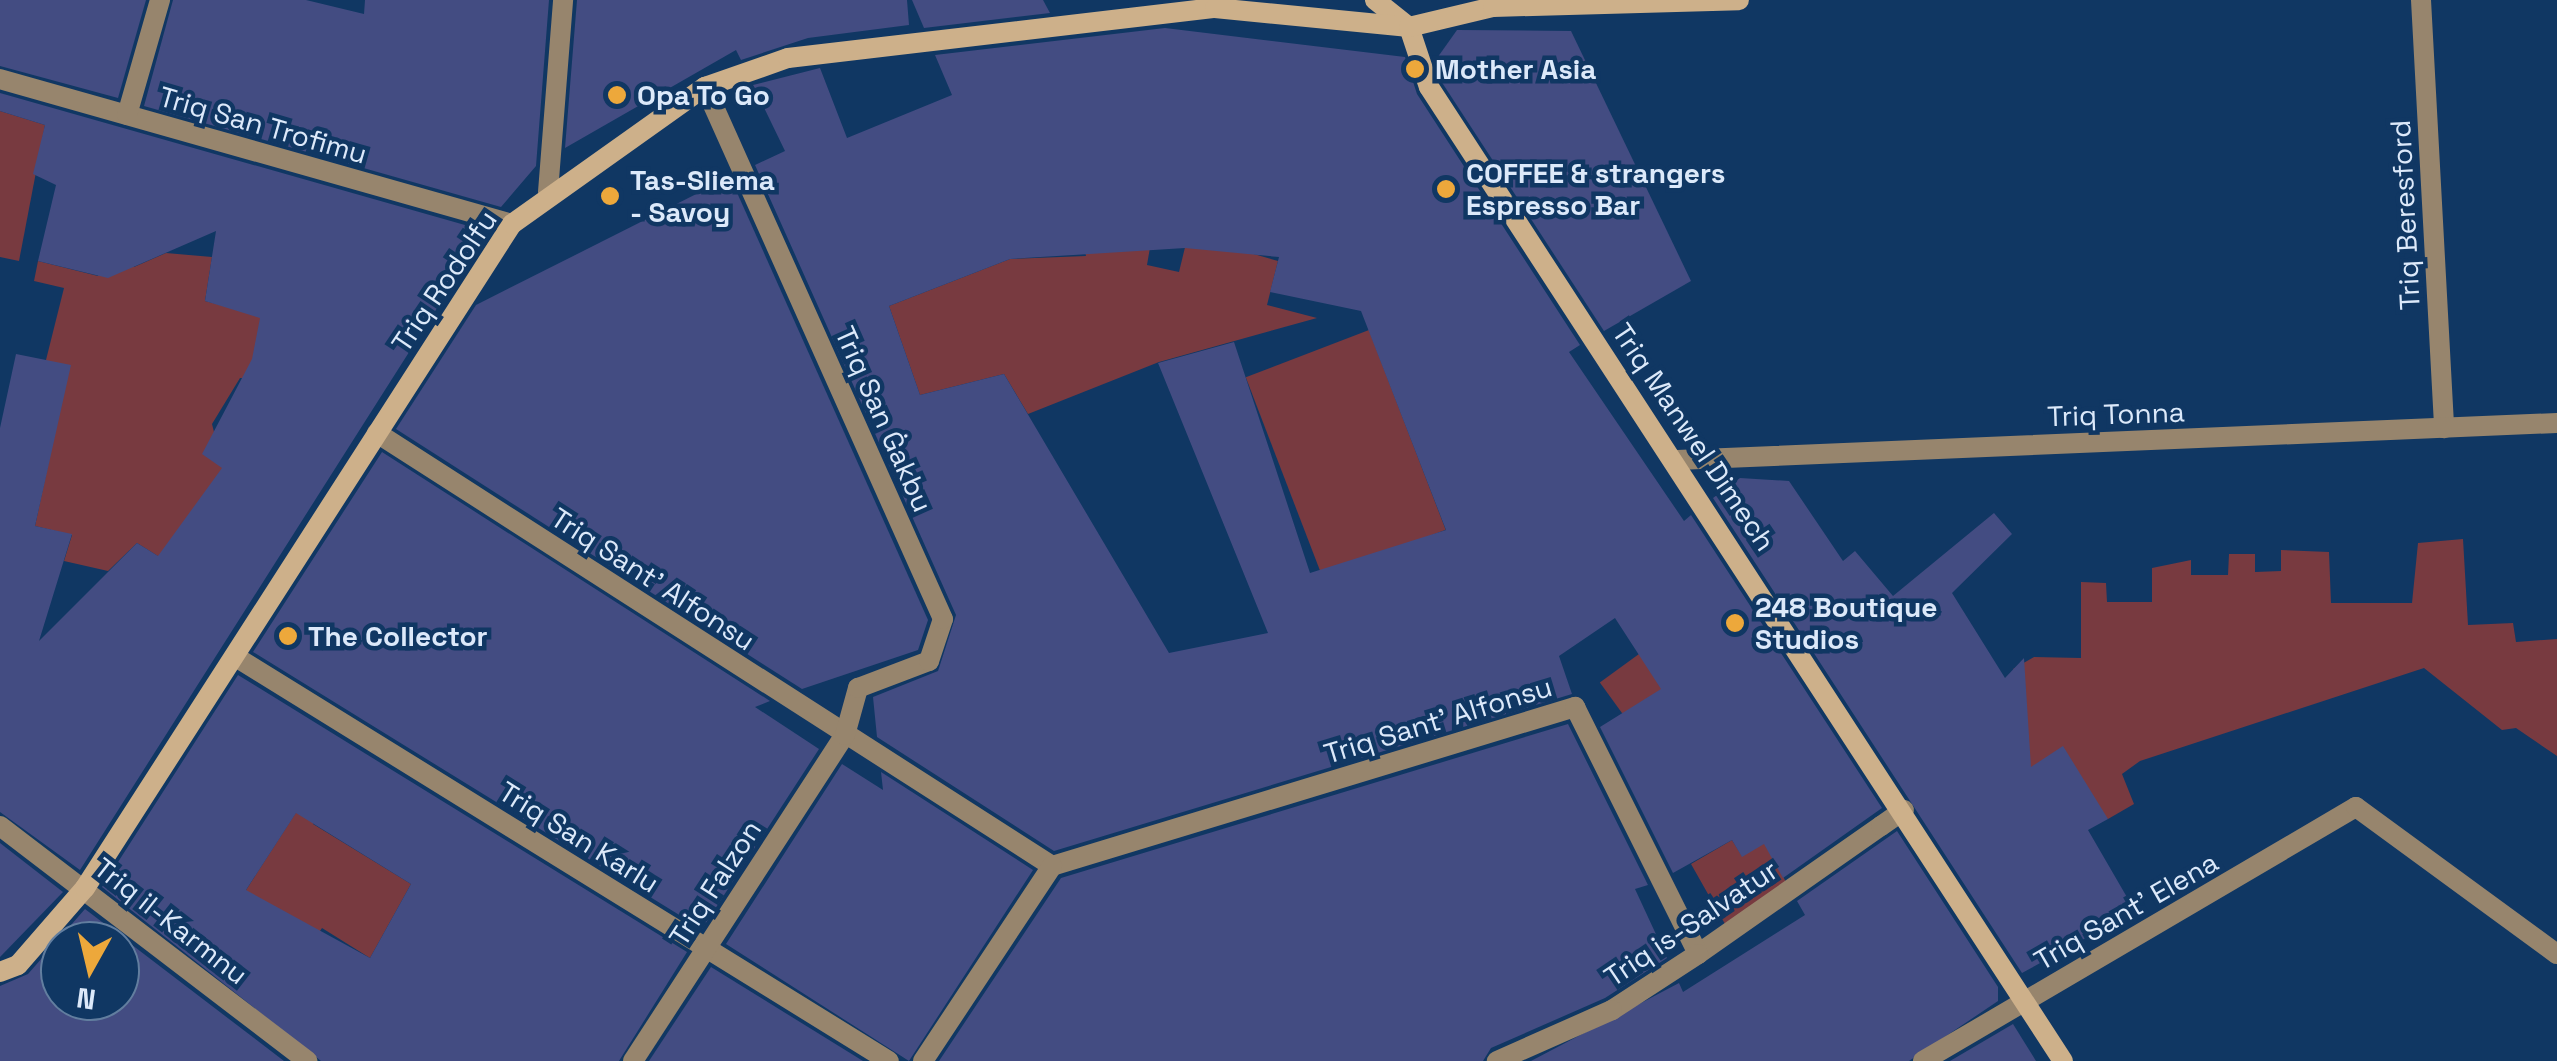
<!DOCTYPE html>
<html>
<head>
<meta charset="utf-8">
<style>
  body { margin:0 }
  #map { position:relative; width:2557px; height:1061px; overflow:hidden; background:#103763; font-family:"Space Grotesk",sans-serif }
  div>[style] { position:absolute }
  .green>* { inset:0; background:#783a40; transform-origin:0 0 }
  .building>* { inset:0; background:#434c82 }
  .lane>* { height:20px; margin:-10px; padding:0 10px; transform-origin:10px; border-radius:10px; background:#97856d }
  .street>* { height:20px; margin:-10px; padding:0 10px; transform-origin:10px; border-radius:10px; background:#97856d }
  .secondary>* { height:20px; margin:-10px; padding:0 10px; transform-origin:10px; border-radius:10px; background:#cdb08a }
  .dots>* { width:28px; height:28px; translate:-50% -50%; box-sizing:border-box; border:5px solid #103763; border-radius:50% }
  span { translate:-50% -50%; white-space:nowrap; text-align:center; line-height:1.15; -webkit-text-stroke:9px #103763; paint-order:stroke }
  .poi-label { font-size:28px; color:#dce9fa; font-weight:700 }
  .left { translate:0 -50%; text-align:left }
  .street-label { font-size:28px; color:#dce9fa }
  .north { position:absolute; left:40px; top:921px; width:100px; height:100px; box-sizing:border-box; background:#103763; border:2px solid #627e9f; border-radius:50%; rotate:188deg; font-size:28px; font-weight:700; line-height:40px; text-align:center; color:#dce9fa }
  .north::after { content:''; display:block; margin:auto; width:35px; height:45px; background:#eda83b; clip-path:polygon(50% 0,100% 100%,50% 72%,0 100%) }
</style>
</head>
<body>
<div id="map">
  <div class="green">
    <div style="clip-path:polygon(0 111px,45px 125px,19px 261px,0 257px)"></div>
    <div style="clip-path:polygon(1075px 201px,1157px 207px,1147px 265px,1179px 272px,1188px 235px,1278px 261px,1267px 305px,1317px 318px,1159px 362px,1028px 414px,1004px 374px,920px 395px,889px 306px,1010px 259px,1086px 256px)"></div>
    <div style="clip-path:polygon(111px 223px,134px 267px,166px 253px,212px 257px,205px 301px,287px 322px,287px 380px,240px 378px,212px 424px,223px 468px,169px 563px,137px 543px,108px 571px,64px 561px,72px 535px,35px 526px,60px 408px,46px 360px,64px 288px,34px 281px,38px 261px,98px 276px)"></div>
    <div style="left:1369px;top:330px;width:214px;height:132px;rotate:69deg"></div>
    <div style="clip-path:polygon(2463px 539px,2468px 625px,2513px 623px,2516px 642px,2557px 639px,2557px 756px,2516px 728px,2502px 730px,2424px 668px,2140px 761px,2122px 774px,2134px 804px,2108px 819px,2027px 770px,2025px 683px,2013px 669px,2034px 657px,2081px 658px,2081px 582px,2106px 583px,2107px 602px,2152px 602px,2152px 568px,2191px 560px,2191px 575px,2228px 575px,2229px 554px,2255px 554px,2255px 572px,2281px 571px,2281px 550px,2329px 552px,2331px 603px,2412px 603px,2418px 543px)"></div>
    <div style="left:1650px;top:646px;width:42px;height:62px;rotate:54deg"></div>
    <div style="clip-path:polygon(315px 783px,313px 824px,411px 884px,370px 958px,322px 928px,270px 1005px,246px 890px)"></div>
    <div style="clip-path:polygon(1801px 821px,1774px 860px,1786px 882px,1725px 924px,1691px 864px,1732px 840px,1742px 856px)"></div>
  </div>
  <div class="building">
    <div style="clip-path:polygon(0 0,146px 0,118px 98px,0 66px)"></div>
    <div style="clip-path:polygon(173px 0,306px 0,364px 14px,365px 0,549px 0,536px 166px,501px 207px,144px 106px)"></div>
    <div style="clip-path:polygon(577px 0,907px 0,909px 25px,808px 38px,741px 60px,736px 50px,565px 148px)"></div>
    <div style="clip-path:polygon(912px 0,1043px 0,1050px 13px,924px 28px)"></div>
    <div style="clip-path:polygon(evenodd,1165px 28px,1405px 57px,1417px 94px,1580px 345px,1569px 352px,1684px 521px,1691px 515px,1882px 808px,1783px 878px,1764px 844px,1742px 857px,1732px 840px,1673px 873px,1600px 727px,1661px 689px,1615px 618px,1559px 656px,1572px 694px,1054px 851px,877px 737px,873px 697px,938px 671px,956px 615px,755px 165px,785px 151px,753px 85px,820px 68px,847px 138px,952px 95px,935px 55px,1165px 28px,1185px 248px,1279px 257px,1270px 292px,1361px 311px,1446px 530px,1310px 573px,1234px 342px,1158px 363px,1268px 633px,1169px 653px,1004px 374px,920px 395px,889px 306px,1010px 259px,1185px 248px)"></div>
    <div style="clip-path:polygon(1457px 30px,1571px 31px,1691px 281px,1604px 331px,1441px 81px,1435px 61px)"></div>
    <div style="clip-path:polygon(0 93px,486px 231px,80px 870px,0 812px,0 428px,16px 354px,71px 365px,35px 526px,72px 534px,39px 641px,137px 543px,158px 556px,222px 468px,202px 454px,252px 359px,260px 318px,205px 301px,216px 231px,108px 278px,38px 261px,56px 185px,33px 174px,45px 125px,0 111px)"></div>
    <div style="clip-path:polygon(730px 177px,928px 620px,918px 650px,802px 689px,396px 429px,476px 305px)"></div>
    <div style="clip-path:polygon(382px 452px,770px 701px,755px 707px,819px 749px,702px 929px,253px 652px)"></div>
    <div style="clip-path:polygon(1740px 478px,1789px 481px,1843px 561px,1855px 551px,1893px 596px,1994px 513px,2012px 534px,1952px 593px,2005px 678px,2024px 658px,2031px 767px,2063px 746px,2108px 819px,2088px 830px,2135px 911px,2022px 973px,1713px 498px)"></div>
    <div style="clip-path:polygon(evenodd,238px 675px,687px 952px,619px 1061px,321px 1061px,102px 887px,238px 675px,296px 813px,411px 884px,370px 958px,246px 890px,296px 813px)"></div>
    <div style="clip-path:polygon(1568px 724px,1648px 885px,1635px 889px,1667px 958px,1605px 998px,1491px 1048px,1483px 1061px,939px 1061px,1061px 878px)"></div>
    <div style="clip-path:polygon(842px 764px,883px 790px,881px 772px,1033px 870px,909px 1061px,726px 944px)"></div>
    <div style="clip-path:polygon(1897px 831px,1998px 987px,1998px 1001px,1909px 1061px,1531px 1061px,1679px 983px,1683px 992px,1805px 915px,1797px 901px)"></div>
    <div style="clip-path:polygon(0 843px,63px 892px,0 957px)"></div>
    <div style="clip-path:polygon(evenodd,85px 909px,284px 1061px,0 1061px,0 986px,28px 974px,85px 909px,60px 941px,120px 941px,120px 1001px,60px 1001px,60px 941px)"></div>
    <div style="clip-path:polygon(711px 967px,863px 1061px,649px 1061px)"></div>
    <div style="clip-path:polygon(2013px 1024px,2036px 1061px,1950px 1061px)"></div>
  </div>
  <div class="lane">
    <div style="left:1698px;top:954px;width:223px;rotate:-35deg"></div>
  </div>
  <div class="street">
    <div style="left:2421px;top:0;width:429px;rotate:86.9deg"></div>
    <div style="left:0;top:79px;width:532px;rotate:15.81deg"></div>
    <div style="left:127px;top:115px;width:120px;rotate:-74deg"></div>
    <div style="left:548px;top:192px;width:193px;rotate:-85.5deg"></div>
    <div style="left:377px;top:433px;width:802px;rotate:32.68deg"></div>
    <div style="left:1052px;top:866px;width:547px;rotate:-16.91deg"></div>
    <div style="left:1575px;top:707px;width:276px;rotate:63.5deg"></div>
    <div style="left:1698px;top:954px;width:103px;rotate:146.9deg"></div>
    <div style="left:1612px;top:1010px;width:126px;rotate:156.1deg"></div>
    <div style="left:1677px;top:460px;width:881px;rotate:-2.41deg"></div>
    <div style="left:239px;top:659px;width:764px;rotate:31.74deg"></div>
    <div style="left:0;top:826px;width:387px;rotate:37.4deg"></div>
    <div style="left:1881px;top:826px;width:28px;rotate:-35deg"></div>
    <div style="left:633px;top:1061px;width:389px;rotate:-57deg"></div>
    <div style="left:845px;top:735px;width:49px;rotate:-74.5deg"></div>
    <div style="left:858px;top:688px;width:76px;rotate:-20.8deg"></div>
    <div style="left:929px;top:661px;width:44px;rotate:-71.6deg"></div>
    <div style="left:943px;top:619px;width:583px;rotate:-114.1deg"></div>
    <div style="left:923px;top:1061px;width:234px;rotate:-56.5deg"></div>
    <div style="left:1923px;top:1061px;width:502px;rotate:-30.4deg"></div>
    <div style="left:2356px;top:807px;width:249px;rotate:36.2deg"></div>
  </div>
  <div class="secondary">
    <div style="left:1375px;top:0;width:43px;rotate:38.5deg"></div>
    <div style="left:1409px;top:27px;width:63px;rotate:71.6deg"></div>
    <div style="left:1429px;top:87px;width:1162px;rotate:56.94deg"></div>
    <div style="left:0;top:972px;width:19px;rotate:-21deg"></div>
    <div style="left:18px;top:965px;width:102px;rotate:-49deg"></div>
    <div style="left:85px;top:888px;width:789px;rotate:-57.26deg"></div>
    <div style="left:512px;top:224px;width:237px;rotate:-35.4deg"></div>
    <div style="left:705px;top:87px;width:88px;rotate:-19.3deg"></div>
    <div style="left:788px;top:58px;width:430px;rotate:-6.7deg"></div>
    <div style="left:1215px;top:8px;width:195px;rotate:5.6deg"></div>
    <div style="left:1409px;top:27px;width:86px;rotate:-13.4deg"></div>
    <div style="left:1493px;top:7px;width:246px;rotate:-1.6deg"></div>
  </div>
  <div class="dots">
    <div style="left:1415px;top:69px;background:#eda83b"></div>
    <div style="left:617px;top:95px;background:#eda83b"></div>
    <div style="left:1446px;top:189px;background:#eda83b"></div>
    <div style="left:610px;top:196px;background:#eda83b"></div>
    <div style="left:1735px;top:623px;background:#eda83b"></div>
    <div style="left:288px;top:636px;background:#eda83b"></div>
  </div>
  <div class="poi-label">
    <span class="left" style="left:1435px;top:69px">Mother Asia</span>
    <span class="left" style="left:637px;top:95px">Opa To Go</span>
    <span class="left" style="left:1466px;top:189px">COFFEE &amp; strangers<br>Espresso Bar</span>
    <span class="left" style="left:630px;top:196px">Tas-Sliema<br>- Savoy</span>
    <span class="left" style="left:1755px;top:623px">248 Boutique<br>Studios</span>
    <span class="left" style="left:308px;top:636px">The Collector</span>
  </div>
  <div class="street-label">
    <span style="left:263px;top:125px;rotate:16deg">Triq San Trofimu</span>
    <span style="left:2405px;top:215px;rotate:-93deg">Triq Beresford</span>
    <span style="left:444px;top:281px;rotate:-56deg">Triq Rodolfu</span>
    <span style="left:2116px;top:414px;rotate:-2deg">Triq Tonna</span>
    <span style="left:884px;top:419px;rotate:66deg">Triq San Ġakbu</span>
    <span style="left:1694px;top:437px;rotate:56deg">Triq Manwel Dimech</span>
    <span style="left:653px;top:579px;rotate:33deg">Triq Sant' Alfonsu</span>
    <span style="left:1438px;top:720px;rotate:-17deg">Triq Sant' Alfonsu</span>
    <span style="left:579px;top:837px;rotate:32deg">Triq San Karlu</span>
    <span style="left:715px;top:883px;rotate:-57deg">Triq Falzon</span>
    <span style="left:2126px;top:911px;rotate:-30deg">Triq Sant' Elena</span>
    <span style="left:171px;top:921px;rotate:38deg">Triq il-Karmnu</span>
    <span style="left:1691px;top:923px;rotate:-34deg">Triq is-Salvatur</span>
  </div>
  <div class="north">N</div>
</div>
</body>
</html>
